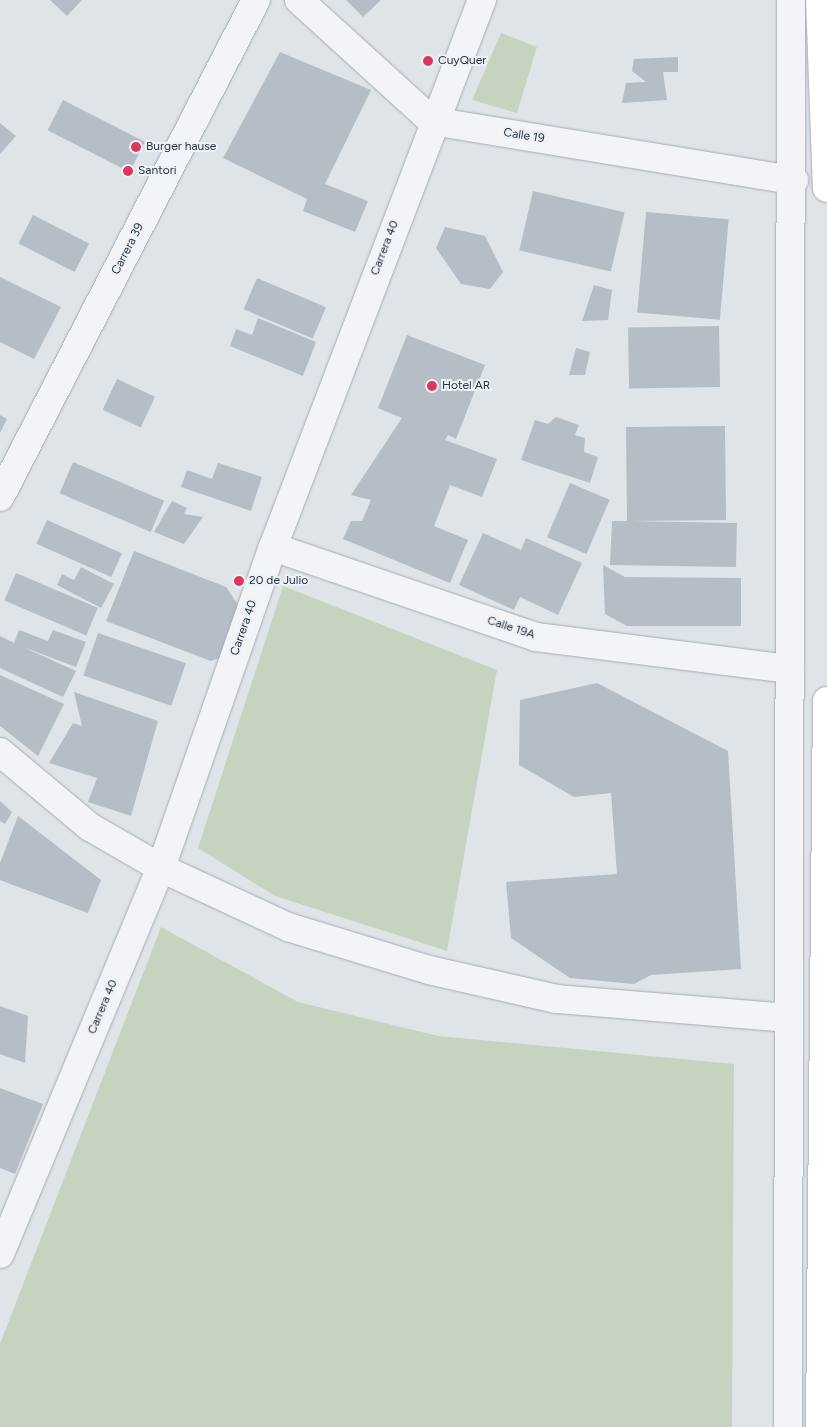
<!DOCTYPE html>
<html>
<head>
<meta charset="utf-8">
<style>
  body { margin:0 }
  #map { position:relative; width:827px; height:1427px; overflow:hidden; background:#dfe4e9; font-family:Figtree,sans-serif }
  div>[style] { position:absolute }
  .green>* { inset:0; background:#c6d4bf }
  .building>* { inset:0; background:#b5bdc7; transform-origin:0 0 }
  .roads { filter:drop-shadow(0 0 1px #a4abb4) drop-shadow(0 0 1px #a4abb4) }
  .minor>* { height:28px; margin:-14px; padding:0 14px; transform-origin:14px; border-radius:14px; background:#f2f4f7 }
  .tertiary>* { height:28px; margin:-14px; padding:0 14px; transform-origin:14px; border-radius:14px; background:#f2f4f7 }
  .primary>* { height:28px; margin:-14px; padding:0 14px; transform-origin:14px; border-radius:14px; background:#fff }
  .dots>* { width:14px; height:14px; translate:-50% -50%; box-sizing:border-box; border:2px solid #eef2f7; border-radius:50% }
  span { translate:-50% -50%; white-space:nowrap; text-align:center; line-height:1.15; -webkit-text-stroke:4px #eef2f7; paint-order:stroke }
  .poi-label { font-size:12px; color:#263342 }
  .left { translate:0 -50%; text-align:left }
  .street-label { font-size:12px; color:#263342 }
</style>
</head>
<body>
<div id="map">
  <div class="green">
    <div style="clip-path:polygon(501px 33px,537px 47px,517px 113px,472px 100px)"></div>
    <div style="clip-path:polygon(283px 586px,497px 670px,447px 951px,275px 896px,198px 848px)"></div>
    <div style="clip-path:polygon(161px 927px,298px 1002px,438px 1036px,734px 1064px,732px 1427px,0 1427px,0 1344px)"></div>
  </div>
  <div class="building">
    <div style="clip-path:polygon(50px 0,82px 0,67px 16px)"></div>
    <div style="clip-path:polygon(346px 0,381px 0,363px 17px)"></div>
    <div style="clip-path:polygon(280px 52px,371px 90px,325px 184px,368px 201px,355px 232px,303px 211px,307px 199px,223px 158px)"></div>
    <div style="clip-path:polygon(678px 57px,678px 72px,663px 72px,667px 100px,622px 103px,626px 83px,646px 82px,632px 71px,634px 59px)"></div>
    <div style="left:63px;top:100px;width:92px;height:34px;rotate:27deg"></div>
    <div style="clip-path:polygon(0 123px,16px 136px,0 154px)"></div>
    <div style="left:533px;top:191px;width:94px;height:61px;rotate:13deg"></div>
    <div style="left:646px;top:212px;width:83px;height:101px;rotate:5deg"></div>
    <div style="left:33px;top:215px;width:63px;height:32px;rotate:27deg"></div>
    <div style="clip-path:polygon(445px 227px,485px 236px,503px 272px,490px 289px,461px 284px,436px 248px)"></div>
    <div style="clip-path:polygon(0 277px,61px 307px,34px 359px,0 342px)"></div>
    <div style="left:257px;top:278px;width:75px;height:34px;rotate:23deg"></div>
    <div style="clip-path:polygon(594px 285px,612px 290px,608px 320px,582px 321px)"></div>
    <div style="clip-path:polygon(258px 318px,316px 342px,303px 376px,230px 346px,236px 329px,252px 335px)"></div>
    <div style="left:719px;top:326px;width:61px;height:91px;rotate:89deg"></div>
    <div style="clip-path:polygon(407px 335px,485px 365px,456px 439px,448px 435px,445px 440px,497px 459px,482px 497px,450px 485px,434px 526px,468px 540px,450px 583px,343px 539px,351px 521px,362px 521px,371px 500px,351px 495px,402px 418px,378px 408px)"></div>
    <div style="clip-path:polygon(576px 348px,590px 352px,585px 375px,569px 375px)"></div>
    <div style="left:117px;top:379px;width:42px;height:34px;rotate:25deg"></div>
    <div style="clip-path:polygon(0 415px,7px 419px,0 433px)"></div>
    <div style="clip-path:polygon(556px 417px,579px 425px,575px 435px,585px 438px,584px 452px,598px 457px,590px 483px,521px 460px,535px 420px,548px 424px)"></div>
    <div style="clip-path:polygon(725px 426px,726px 520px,631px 521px,737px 523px,736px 567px,610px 565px,612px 521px,627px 521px,626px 427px)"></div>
    <div style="left:73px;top:462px;width:99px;height:34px;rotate:23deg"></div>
    <div style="clip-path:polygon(218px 463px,262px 477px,251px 511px,181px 487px,187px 470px,212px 479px)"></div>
    <div style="left:570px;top:483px;width:43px;height:59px;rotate:23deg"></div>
    <div style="clip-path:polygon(172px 501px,187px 508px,184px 514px,203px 517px,184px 544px,154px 532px)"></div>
    <div style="left:47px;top:520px;width:82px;height:26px;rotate:24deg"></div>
    <div style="clip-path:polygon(483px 533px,521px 550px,526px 538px,582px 563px,558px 615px,520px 597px,514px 610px,459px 585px)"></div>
    <div style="clip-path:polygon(134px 551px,226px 587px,241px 609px,225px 656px,211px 661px,106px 621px)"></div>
    <div style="clip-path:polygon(603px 565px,625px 577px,741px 578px,741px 626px,627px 626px,605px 614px)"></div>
    <div style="clip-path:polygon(81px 567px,114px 584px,101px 608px,57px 585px,62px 574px,74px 580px)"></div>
    <div style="left:16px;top:573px;width:89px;height:30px;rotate:23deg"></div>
    <div style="clip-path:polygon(19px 630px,48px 641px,53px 630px,86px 642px,76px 667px,23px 647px,76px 671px,63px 697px,0 668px,0 636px,14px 643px)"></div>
    <div style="left:98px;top:633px;width:93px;height:45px;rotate:19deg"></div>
    <div style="clip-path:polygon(0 675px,64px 704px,38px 756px,0 726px)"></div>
    <div style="clip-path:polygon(597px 683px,728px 751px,741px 969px,651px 975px,634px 984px,570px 978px,511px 938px,506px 882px,617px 874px,611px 793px,574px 797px,519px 765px,520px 700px)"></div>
    <div style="clip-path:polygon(74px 692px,158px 721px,131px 816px,88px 802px,97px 778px,49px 763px,73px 723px,82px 726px)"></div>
    <div style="clip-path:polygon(0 801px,12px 812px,5px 824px,0 821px)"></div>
    <div style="clip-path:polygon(18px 816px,101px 880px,88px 913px,0 880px,0 863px)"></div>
    <div style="clip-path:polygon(0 1006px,28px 1016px,25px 1063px,0 1054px)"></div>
    <div style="clip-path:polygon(0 1088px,43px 1104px,15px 1174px,0 1168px)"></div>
  </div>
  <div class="roads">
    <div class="minor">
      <div style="left:0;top:497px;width:559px;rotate:-62.75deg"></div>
      <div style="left:273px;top:547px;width:278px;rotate:18.9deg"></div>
      <div style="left:536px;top:637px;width:256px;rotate:7.2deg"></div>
      <div style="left:0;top:752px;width:117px;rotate:39.8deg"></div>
      <div style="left:90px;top:827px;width:82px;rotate:30deg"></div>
      <div style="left:161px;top:868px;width:140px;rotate:24.9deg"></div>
      <div style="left:288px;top:927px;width:147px;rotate:17deg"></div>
      <div style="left:429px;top:970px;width:131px;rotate:12.8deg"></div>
      <div style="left:557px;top:999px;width:231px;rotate:4.7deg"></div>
      <div style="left:0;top:1254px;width:418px;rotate:-67.4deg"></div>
      <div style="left:161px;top:868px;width:340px;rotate:-70.8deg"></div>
      <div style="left:273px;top:547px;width:586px;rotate:-69.09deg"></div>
      <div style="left:788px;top:1427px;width:1427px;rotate:-89.88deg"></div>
    </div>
    <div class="tertiary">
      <div style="left:299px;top:0;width:180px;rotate:42.3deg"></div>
      <div style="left:432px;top:121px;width:367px;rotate:9.3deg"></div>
    </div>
    <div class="primary">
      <div style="left:820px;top:0;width:188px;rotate:87.9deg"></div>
      <div style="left:820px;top:1427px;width:726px;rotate:-89.45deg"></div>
    </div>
  </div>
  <div class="dots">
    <div style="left:428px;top:61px;background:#d9395f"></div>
    <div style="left:136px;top:147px;background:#d9395f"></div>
    <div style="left:128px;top:171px;background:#d9395f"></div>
    <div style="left:432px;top:386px;background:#d9395f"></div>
    <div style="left:239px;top:581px;background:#d9395f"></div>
  </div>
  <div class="poi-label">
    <span class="left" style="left:438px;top:61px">CuyQuer</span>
    <span class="left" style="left:146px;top:147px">Burger hause</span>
    <span class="left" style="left:138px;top:171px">Santori</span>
    <span class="left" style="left:442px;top:386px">Hotel AR</span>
    <span class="left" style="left:249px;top:581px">20 de Julio</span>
  </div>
  <div class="street-label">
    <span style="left:524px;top:136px;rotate:9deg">Calle 19</span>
    <span style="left:385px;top:248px;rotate:-69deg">Carrera 40</span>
    <span style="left:128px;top:249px;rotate:-63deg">Carrera 39</span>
    <span style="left:244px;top:628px;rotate:-71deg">Carrera 40</span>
    <span style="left:511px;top:628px;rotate:18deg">Calle 19A</span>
    <span style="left:103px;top:1007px;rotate:-67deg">Carrera 40</span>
  </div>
</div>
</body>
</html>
